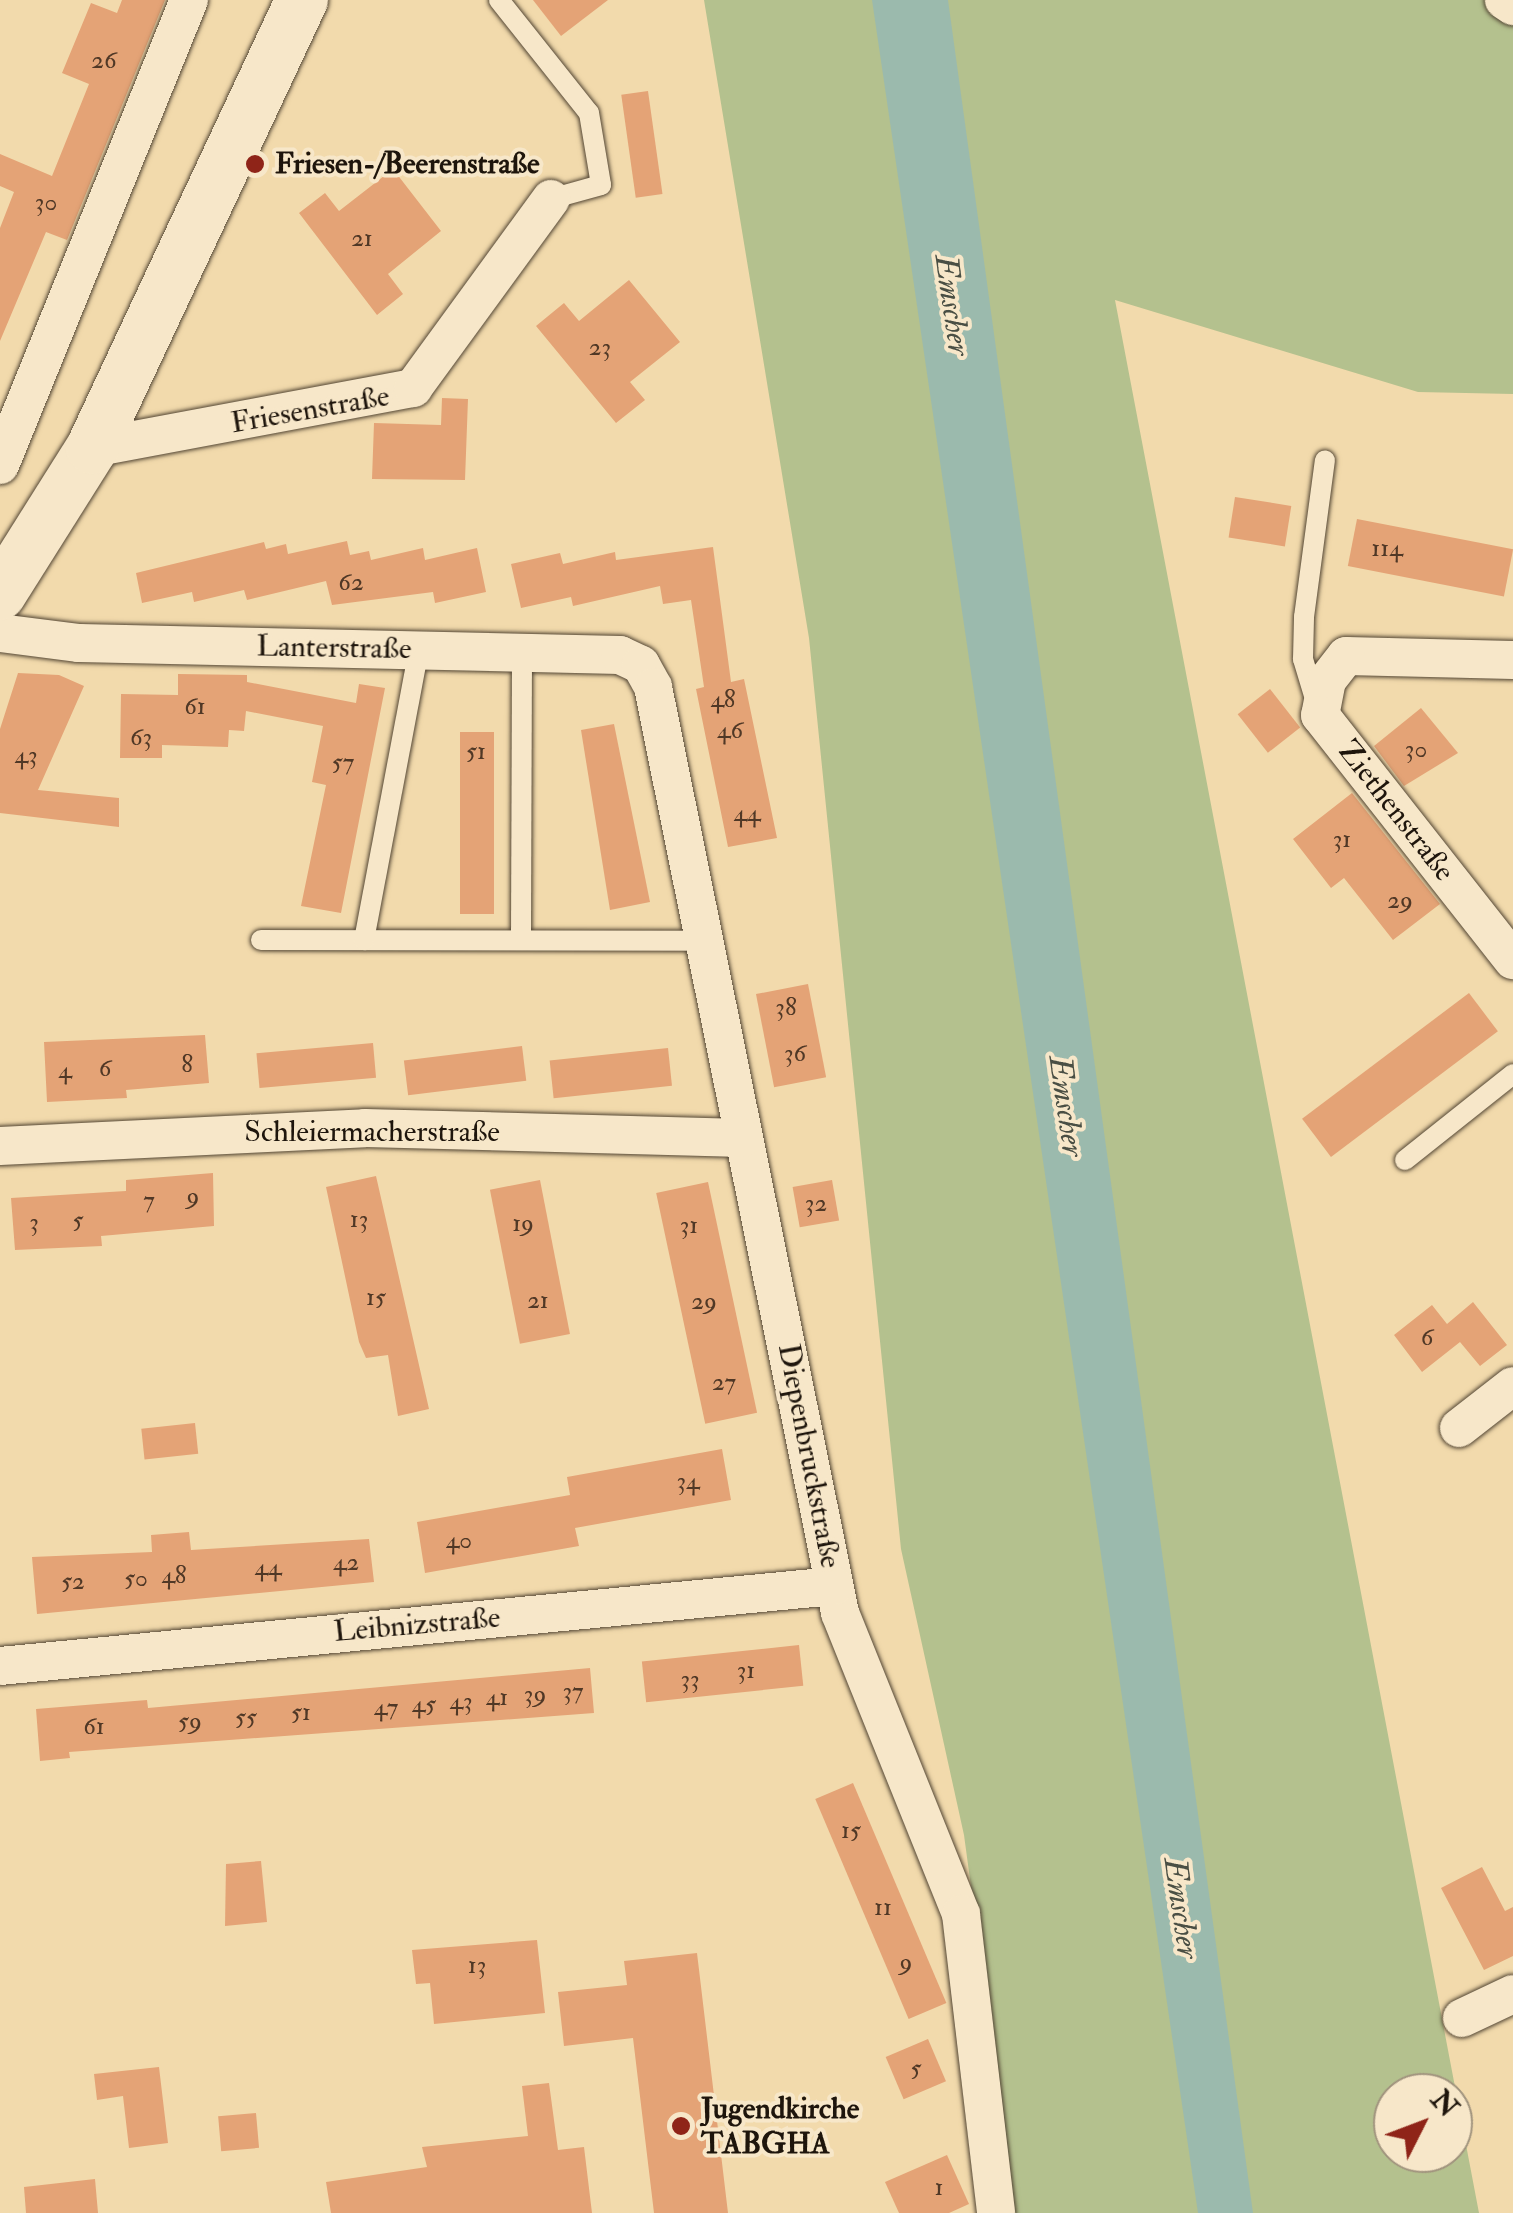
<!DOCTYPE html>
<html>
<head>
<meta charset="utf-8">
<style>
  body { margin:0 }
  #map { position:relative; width:1513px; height:2213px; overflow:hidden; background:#f2daac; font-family:"IM FELL Double Pica",serif }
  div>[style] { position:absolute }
  .green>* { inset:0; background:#b4c18e }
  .water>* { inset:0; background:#9bbaad }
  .building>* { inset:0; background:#e4a376; transform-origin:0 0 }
  .roads { filter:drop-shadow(0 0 2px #534634) drop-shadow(0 0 2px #534634) }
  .service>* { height:20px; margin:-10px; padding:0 10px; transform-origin:10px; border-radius:10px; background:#f7e7c9 }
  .minor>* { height:38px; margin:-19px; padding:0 19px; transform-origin:19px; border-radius:19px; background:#f7e7c9 }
  .secondary>* { height:52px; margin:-26px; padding:0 26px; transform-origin:26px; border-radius:26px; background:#f7e7c9 }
  .dots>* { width:28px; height:28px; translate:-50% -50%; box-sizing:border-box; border:5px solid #f7e7c9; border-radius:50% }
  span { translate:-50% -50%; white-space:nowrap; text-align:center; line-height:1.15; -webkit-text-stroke:8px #f7e7c9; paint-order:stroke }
  .number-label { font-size:25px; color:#503826 }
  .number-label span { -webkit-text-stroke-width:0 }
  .poi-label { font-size:30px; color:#1e150c; font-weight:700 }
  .left { translate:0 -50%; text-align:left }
  .street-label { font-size:30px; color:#1e150c }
  .water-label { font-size:32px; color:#4a4f44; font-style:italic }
  .north { position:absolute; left:1373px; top:2073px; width:100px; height:100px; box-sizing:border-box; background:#f7e7c9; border:2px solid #a0937d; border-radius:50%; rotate:48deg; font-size:28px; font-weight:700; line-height:40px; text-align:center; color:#1e150c }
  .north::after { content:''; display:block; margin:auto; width:35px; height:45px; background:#8f2418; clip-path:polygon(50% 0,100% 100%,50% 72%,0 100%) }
</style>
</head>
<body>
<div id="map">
  <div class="green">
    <div style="clip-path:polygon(evenodd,704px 0,1513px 0,1513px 394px,1418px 392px,1115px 300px,1479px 2213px,1015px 2213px,964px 1835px,901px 1549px,809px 638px,704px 0,1393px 2093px,1453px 2093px,1453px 2153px,1393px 2153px,1393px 2093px)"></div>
  </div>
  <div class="water">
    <div style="clip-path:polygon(872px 0,948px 0,1253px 2213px,1198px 2213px)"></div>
  </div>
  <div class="building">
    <div style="clip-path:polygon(122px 0,165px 0,67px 240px,46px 232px,0 341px,0 228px,14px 192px,0 186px,0 154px,52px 176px,89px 84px,62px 73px,91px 3px,117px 13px)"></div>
    <div style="clip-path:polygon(533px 0,608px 0,561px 36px)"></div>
    <div style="left:648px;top:91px;width:104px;height:27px;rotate:82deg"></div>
    <div style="clip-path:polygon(393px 169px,441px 231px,388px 274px,403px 294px,377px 315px,299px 213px,325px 193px,339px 211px)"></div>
    <div style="clip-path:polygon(629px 280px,680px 342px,630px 382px,645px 400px,616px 423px,536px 326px,564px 303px,579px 321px)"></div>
    <div style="clip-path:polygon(442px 398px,468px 399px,465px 480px,372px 479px,374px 423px,441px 425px)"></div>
    <div style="left:1235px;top:497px;width:57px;height:41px;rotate:9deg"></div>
    <div style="left:1357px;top:519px;width:159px;height:48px;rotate:11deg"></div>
    <div style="clip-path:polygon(347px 541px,350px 555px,369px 551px,371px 560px,423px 548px,425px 560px,477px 548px,486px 592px,435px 603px,433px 592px,332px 605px,326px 581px,247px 600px,244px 590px,194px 602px,192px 592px,142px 603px,136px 573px,264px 542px,266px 549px,286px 544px,288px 554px)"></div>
    <div style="clip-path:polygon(713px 547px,731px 682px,744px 679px,777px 838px,728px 847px,696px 689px,704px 687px,691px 600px,663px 604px,660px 586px,573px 606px,571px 597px,521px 608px,511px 564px,560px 553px,563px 564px,615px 552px,616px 560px)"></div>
    <div style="clip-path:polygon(18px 673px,59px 675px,84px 686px,38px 790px,119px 798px,119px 827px,0 813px,0 729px)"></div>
    <div style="clip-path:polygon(178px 674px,247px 675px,247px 682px,356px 703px,359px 684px,385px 688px,341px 913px,301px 906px,326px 785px,312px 782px,323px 726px,246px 711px,244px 731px,229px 730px,228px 747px,162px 745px,162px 758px,120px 758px,121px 694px,178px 695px)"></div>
    <div style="left:1270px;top:689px;width:49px;height:41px;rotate:52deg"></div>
    <div style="clip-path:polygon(1421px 708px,1458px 753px,1404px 786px,1374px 746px)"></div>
    <div style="clip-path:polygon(614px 724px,650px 902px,610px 910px,581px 730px)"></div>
    <div style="left:460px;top:732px;width:34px;height:182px"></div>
    <div style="clip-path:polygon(1352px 793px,1440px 904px,1393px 940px,1344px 878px,1331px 888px,1293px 839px)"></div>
    <div style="left:808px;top:984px;width:95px;height:53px;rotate:79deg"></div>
    <div style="left:1469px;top:993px;width:48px;height:209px;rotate:53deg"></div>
    <div style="clip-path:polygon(205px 1035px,209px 1083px,126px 1090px,127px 1098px,47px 1102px,44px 1042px)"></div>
    <div style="left:373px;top:1043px;width:35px;height:117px;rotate:85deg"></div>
    <div style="left:522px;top:1046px;width:35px;height:119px;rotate:83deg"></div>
    <div style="left:668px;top:1048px;width:38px;height:119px;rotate:84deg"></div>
    <div style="clip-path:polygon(213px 1173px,214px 1226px,101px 1236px,102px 1246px,15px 1250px,11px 1198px,126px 1191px,126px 1180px)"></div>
    <div style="clip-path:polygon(376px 1176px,429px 1409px,398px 1416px,388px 1355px,366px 1358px,359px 1342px,326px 1187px)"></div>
    <div style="left:540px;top:1180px;width:157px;height:51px;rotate:79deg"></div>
    <div style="left:832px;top:1180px;width:41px;height:40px;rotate:80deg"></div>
    <div style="left:708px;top:1182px;width:236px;height:53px;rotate:78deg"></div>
    <div style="clip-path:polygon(1473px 1302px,1507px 1345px,1480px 1366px,1460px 1342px,1422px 1372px,1394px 1335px,1432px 1305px,1447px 1324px)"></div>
    <div style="left:195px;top:1423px;width:31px;height:54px;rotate:84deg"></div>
    <div style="clip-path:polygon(722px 1449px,731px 1500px,575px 1528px,579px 1546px,425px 1573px,417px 1522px,570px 1495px,567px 1477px)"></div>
    <div style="clip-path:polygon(189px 1532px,191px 1550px,369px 1539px,374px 1582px,37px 1614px,32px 1557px,152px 1552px,151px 1535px)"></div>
    <div style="left:799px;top:1645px;width:41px;height:158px;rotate:84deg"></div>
    <div style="clip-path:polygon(590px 1668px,594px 1713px,69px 1752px,70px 1758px,40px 1761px,36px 1709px,147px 1700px,148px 1708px)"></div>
    <div style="left:853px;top:1783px;width:239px;height:41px;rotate:67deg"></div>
    <div style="clip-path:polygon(261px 1861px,267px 1922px,225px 1926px,226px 1864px)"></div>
    <div style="clip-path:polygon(1482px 1867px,1505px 1911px,1513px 1907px,1513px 1956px,1484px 1970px,1441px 1888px)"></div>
    <div style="clip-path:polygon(537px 1940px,545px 2013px,434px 2024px,430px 1983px,416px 1984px,412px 1950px)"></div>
    <div style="clip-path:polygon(697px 1953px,728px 2213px,654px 2213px,633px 2038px,564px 2046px,558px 1992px,627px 1985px,624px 1961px)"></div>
    <div style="left:928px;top:2039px;width:46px;height:46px;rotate:67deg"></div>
    <div style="clip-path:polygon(159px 2067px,168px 2143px,129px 2148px,123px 2096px,97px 2100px,94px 2074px)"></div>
    <div style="clip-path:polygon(549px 2083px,558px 2150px,584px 2147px,592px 2213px,331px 2213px,326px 2182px,427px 2167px,422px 2147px,528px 2136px,522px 2086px)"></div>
    <div style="left:256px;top:2113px;width:35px;height:38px;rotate:85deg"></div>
    <div style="clip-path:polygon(947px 2155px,969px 2204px,949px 2213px,899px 2213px,885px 2182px)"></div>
    <div style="clip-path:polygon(95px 2179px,98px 2213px,26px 2213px,24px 2187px)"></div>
  </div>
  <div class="roads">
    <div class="service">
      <div style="left:499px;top:0;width:144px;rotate:51.5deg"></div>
      <div style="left:589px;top:113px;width:73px;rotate:80.5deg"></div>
      <div style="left:601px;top:185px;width:52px;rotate:164.4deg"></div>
      <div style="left:1315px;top:699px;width:42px;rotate:-106.7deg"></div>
      <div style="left:1303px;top:659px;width:42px;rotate:-88.6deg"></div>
      <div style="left:1304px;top:617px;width:158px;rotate:-82.4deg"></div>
      <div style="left:521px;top:939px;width:286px;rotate:-89.8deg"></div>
      <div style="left:261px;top:940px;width:443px;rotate:0.1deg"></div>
      <div style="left:364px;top:940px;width:295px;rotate:-79.3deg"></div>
      <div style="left:1405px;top:1160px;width:138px;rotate:-38.5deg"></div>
    </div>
    <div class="minor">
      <div style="left:1504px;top:0;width:11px;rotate:34deg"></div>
      <div style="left:92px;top:448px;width:327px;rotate:-10.6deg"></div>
      <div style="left:413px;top:388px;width:234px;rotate:-53.9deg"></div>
      <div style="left:0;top:465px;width:502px;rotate:-67.88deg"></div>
      <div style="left:0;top:633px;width:80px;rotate:7.2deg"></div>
      <div style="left:79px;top:643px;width:541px;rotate:1.27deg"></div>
      <div style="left:620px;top:655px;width:23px;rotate:25deg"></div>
      <div style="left:641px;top:665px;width:25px;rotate:61deg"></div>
      <div style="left:653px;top:687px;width:945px;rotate:78.58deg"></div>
      <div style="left:840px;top:1613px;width:324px;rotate:68.1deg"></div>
      <div style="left:961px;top:1914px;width:301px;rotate:83.3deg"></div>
      <div style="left:1513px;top:660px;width:167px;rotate:-178.6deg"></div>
      <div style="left:1346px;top:656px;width:31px;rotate:128deg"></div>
      <div style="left:1327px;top:680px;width:36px;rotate:101deg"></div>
      <div style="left:1320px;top:715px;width:312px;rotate:51.8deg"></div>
      <div style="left:0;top:1146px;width:365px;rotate:-2.8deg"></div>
      <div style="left:365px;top:1128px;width:378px;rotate:1.5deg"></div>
      <div style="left:1459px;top:1428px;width:68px;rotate:-37.9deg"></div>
      <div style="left:0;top:1666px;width:838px;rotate:-5.48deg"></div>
      <div style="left:1462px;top:2018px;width:56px;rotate:-25.2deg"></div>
    </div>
    <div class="secondary">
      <div style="left:0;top:594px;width:173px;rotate:-57.8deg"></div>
      <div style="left:92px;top:448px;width:495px;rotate:-64.9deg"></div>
    </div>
  </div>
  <div class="dots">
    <div style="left:255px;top:164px;background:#8f2418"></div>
    <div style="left:681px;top:2126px;background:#8f2418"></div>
  </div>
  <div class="number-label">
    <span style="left:104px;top:61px">26</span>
    <span style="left:46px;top:203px">30</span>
    <span style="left:362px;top:239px">21</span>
    <span style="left:600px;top:348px">23</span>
    <span style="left:1387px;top:549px">114</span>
    <span style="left:351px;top:583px">62</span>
    <span style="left:723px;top:700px">48</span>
    <span style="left:195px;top:707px">61</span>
    <span style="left:730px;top:731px">46</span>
    <span style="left:141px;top:738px">63</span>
    <span style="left:1416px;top:750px">30</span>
    <span style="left:476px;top:752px">51</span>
    <span style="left:26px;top:756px">43</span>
    <span style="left:343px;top:763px">57</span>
    <span style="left:747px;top:814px">44</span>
    <span style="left:1342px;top:840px">31</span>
    <span style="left:1400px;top:901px">29</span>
    <span style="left:786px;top:1008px">38</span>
    <span style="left:795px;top:1054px">36</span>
    <span style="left:187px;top:1065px">8</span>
    <span style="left:105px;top:1069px">6</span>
    <span style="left:65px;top:1071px">4</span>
    <span style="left:193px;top:1197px">9</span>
    <span style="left:149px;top:1201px">7</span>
    <span style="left:816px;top:1204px">32</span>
    <span style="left:359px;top:1220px">13</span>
    <span style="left:78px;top:1221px">5</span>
    <span style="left:34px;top:1223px">3</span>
    <span style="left:523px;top:1224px">19</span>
    <span style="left:689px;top:1226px">31</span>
    <span style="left:376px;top:1298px">15</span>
    <span style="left:538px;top:1301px">21</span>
    <span style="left:704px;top:1302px">29</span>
    <span style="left:1427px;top:1338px">6</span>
    <span style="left:724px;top:1383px">27</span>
    <span style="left:688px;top:1482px">34</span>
    <span style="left:459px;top:1541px">40</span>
    <span style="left:346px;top:1563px">42</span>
    <span style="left:268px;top:1568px">44</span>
    <span style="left:174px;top:1576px">48</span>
    <span style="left:136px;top:1579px">50</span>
    <span style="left:73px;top:1582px">52</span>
    <span style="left:746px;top:1671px">31</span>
    <span style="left:690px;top:1680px">33</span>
    <span style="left:573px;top:1692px">37</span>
    <span style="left:535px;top:1695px">39</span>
    <span style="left:497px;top:1698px">41</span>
    <span style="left:461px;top:1702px">43</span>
    <span style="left:424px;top:1705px">45</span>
    <span style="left:386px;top:1708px">47</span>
    <span style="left:301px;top:1713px">51</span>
    <span style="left:246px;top:1718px">55</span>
    <span style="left:190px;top:1722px">59</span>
    <span style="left:94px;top:1727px">61</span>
    <span style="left:851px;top:1831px">15</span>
    <span style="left:883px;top:1908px">11</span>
    <span style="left:906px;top:1963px">9</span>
    <span style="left:477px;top:1966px">13</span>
    <span style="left:916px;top:2069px">5</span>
    <span style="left:939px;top:2188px">1</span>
  </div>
  <div class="poi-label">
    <span class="left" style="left:275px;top:164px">Friesen-/Beerenstraße</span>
    <span class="left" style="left:701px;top:2126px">Jugendkirche<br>TABGHA</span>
  </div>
  <div class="street-label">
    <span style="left:310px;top:410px;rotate:-10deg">Friesenstraße</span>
    <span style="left:334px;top:648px;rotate:1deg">Lanterstraße</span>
    <span style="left:1396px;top:811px;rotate:52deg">Ziethenstraße</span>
    <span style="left:372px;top:1132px">Schleiermacherstraße</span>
    <span style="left:809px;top:1456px;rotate:79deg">Diepenbruckstraße</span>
    <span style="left:417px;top:1625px;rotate:-5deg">Leibnizstraße</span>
  </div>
  <div class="water-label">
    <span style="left:952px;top:305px;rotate:82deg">Emscher</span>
    <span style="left:1066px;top:1106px;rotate:82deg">Emscher</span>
    <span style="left:1181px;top:1908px;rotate:82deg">Emscher</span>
  </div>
  <div class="north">N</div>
</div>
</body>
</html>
